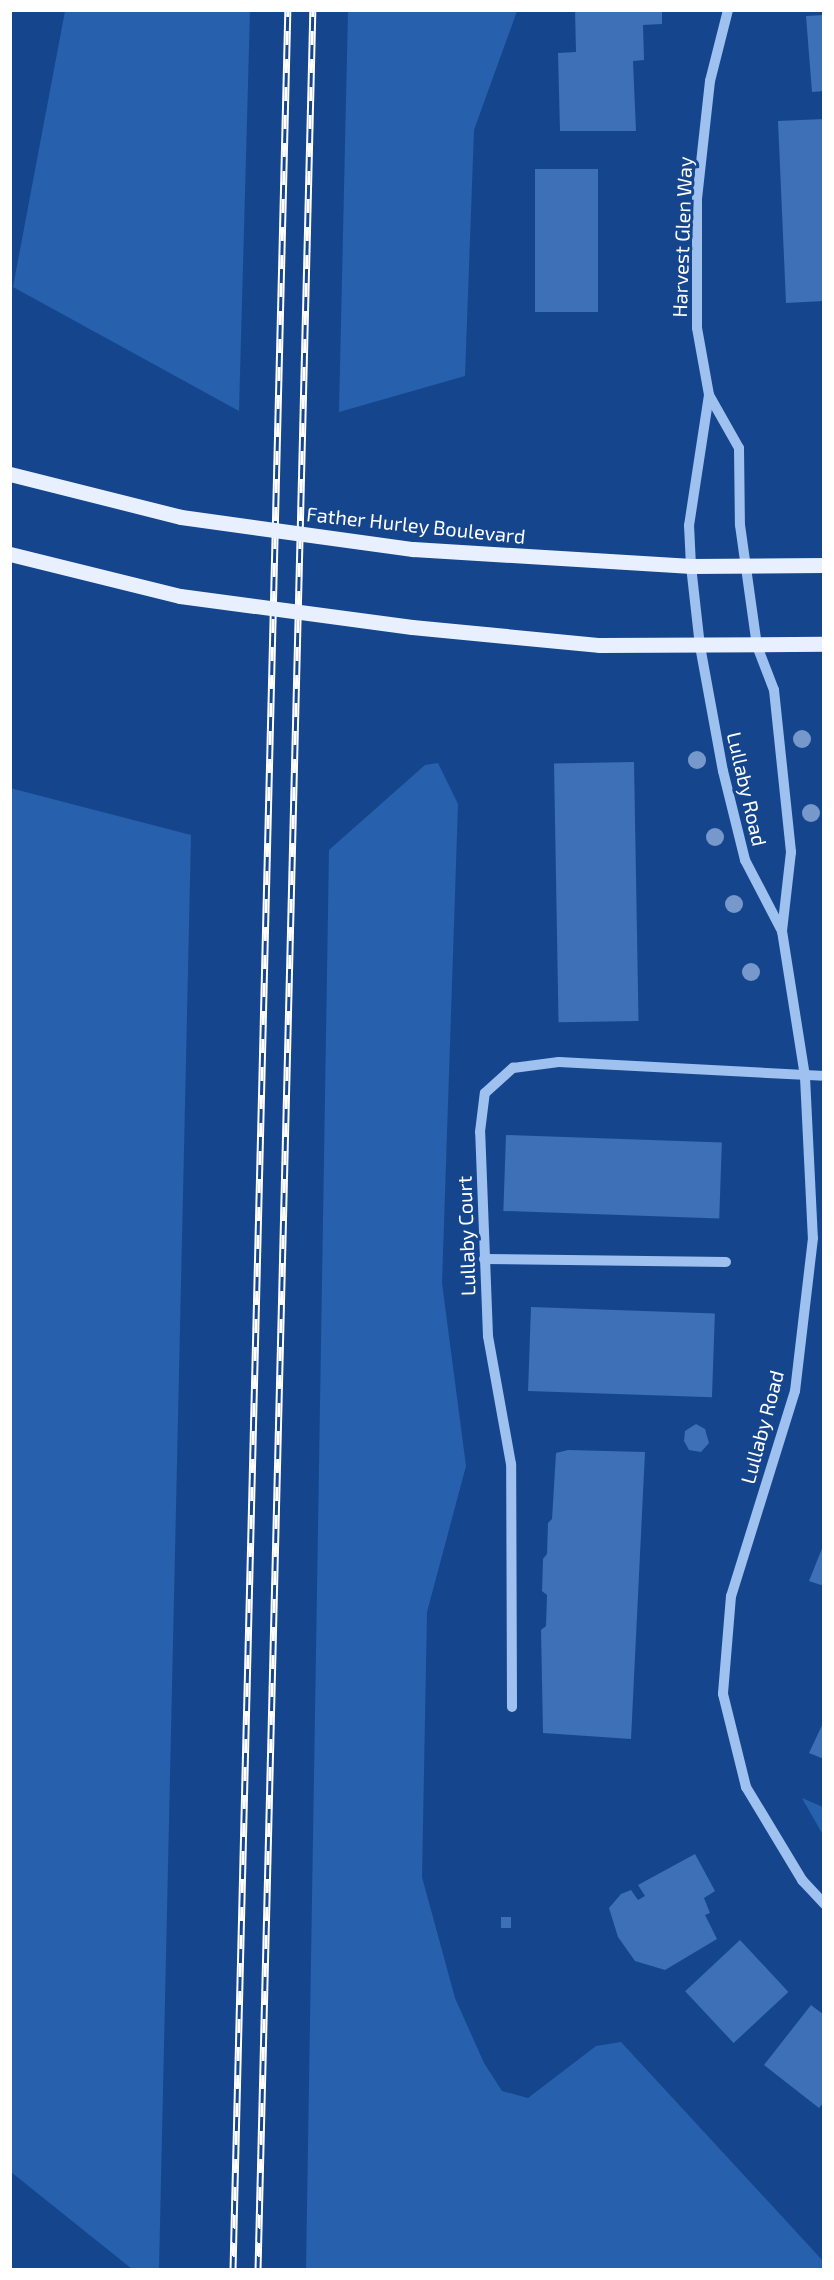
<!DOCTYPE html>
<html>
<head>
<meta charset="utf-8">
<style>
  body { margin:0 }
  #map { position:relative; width:834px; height:2280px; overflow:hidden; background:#15468d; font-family:"Exo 2",sans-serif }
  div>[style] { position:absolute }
  .green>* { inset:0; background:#2760ac }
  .building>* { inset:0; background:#3d70b6; transform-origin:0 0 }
  .minor>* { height:10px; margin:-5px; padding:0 5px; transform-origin:5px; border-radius:5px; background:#9fc1f0 }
  .major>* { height:15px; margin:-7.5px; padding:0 7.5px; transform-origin:7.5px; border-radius:7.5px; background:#e8f0ff }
  .rail>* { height:7px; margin-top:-3.5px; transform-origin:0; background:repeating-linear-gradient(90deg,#15468d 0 14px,#fff 0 28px); box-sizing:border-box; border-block:2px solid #fff }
  .major-bridge>* { height:15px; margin:-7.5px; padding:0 7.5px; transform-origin:7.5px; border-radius:7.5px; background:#e8f0ff }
  .trees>* { width:18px; height:18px; margin:-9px; border-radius:50%; background:#7698ca }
  span { translate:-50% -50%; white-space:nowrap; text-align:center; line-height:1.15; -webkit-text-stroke:6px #15468d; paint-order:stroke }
  .street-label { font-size:20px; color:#fff }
  .frame { position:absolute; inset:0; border:12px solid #fff; pointer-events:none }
</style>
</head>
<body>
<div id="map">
  <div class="green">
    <div style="clip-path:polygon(65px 11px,250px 11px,239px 411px,13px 287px)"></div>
    <div style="clip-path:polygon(348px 11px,517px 11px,474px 130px,465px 376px,339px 412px)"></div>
    <div style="clip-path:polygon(438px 763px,458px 804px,442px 1283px,466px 1466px,427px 1612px,422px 1877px,455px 1998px,484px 2063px,502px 2091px,528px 2098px,596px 2046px,621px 2042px,823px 2261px,823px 2269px,306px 2269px,329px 850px,425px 765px)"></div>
    <div style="clip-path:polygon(10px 788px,191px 835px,159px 2269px,132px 2269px,11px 2172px)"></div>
    <div style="clip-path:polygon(802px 1798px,823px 1807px,823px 1835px)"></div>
  </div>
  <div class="building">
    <div style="clip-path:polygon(575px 10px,662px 10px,662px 24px,643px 25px,644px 60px,633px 61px,636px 131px,560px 131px,558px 53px,576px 52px)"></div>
    <div style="clip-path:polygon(824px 15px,824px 91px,812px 92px,806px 16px)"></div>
    <div style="clip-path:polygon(824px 119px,824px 301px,786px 303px,778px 121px)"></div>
    <div style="left:535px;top:169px;width:63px;height:143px"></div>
    <div style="left:634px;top:762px;width:259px;height:80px;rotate:89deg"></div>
    <div style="left:506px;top:1135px;width:216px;height:76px;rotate:2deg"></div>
    <div style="left:531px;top:1307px;width:184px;height:84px;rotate:2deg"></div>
    <div style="clip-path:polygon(696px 1424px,705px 1429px,709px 1443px,701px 1452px,689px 1450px,684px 1441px,685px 1431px)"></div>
    <div style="clip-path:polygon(568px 1450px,645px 1452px,631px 1739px,543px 1733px,541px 1630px,546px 1626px,547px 1595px,542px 1591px,543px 1559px,547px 1554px,548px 1523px,552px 1519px,556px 1453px)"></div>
    <div style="clip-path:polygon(823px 1546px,824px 1546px,824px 1586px,809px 1581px)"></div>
    <div style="clip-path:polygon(824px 1721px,824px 1759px,809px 1753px)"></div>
    <div style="clip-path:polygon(695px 1854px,715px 1891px,704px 1898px,710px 1913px,705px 1915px,717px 1939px,665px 1970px,635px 1961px,618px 1937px,609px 1908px,621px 1894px,631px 1890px,638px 1900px,645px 1896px,638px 1885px)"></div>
    <div style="left:501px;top:1917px;width:10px;height:11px"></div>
    <div style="left:740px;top:1940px;width:71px;height:75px;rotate:47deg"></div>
    <div style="clip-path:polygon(811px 2005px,824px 2015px,824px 2102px,819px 2108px,764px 2065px)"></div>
  </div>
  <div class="minor">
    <div style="left:728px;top:10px;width:73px;rotate:104.2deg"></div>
    <div style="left:710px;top:81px;width:119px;rotate:96.3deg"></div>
    <div style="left:697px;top:199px;width:129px;rotate:90deg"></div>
    <div style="left:697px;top:328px;width:68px;rotate:79.8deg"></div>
    <div style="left:709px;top:395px;width:132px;rotate:98.7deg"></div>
    <div style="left:689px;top:525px;width:41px;rotate:87.2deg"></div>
    <div style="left:691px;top:566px;width:81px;rotate:83.6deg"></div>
    <div style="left:700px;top:646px;width:127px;rotate:79.6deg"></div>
    <div style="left:723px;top:771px;width:92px;rotate:76.1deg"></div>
    <div style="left:745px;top:860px;width:80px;rotate:62.5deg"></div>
    <div style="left:709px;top:395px;width:61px;rotate:60.5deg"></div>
    <div style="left:739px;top:448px;width:77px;rotate:89.3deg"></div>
    <div style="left:740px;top:525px;width:122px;rotate:82deg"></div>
    <div style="left:757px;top:646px;width:47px;rotate:68.9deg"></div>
    <div style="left:774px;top:690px;width:163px;rotate:84deg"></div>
    <div style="left:791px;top:852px;width:80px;rotate:96.5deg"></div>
    <div style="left:782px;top:931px;width:148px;rotate:81deg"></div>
    <div style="left:805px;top:1077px;width:161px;rotate:87.2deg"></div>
    <div style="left:813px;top:1238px;width:154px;rotate:96.7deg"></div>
    <div style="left:795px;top:1391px;width:215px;rotate:107.3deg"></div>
    <div style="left:731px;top:1596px;width:98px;rotate:94.7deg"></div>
    <div style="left:723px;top:1694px;width:96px;rotate:76.1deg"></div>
    <div style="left:746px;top:1787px;width:109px;rotate:58.9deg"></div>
    <div style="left:802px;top:1880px;width:33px;rotate:47deg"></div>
    <div style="left:484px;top:1259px;width:242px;rotate:0.7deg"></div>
    <div style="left:512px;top:1707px;width:243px;rotate:-90.2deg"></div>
    <div style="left:511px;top:1464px;width:130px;rotate:-100.2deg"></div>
    <div style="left:488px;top:1336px;width:204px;rotate:-92.2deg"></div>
    <div style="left:480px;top:1132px;width:39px;rotate:-83deg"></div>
    <div style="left:485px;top:1093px;width:38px;rotate:-42deg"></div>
    <div style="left:513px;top:1068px;width:46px;rotate:-7.4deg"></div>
    <div style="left:559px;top:1062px;width:265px;rotate:3deg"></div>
  </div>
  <div class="major">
    <div style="left:10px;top:474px;width:176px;rotate:14.1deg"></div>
    <div style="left:413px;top:549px;width:279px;rotate:3.5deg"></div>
    <div style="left:691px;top:566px;width:133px;rotate:-0.4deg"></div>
    <div style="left:10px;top:554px;width:175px;rotate:13.9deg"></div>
    <div style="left:412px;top:627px;width:189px;rotate:5.5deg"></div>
    <div style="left:600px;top:645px;width:224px;rotate:-0.3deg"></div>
  </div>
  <div class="rail">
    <div style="left:233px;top:2270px;width:2261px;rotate:-88.61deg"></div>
    <div style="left:258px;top:2270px;width:2261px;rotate:-88.61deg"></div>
  </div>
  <div class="major-bridge">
    <div style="left:181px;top:517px;width:234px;rotate:7.9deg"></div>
    <div style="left:180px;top:596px;width:234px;rotate:7.6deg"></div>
  </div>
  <div class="trees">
    <div style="left:802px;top:739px"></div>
    <div style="left:697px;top:760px"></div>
    <div style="left:811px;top:813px"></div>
    <div style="left:715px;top:837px"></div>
    <div style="left:734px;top:904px"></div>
    <div style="left:751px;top:972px"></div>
  </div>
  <div class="street-label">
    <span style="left:682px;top:237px;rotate:-88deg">Harvest Glen Way</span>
    <span style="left:416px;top:525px;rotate:6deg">Father Hurley Boulevard</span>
    <span style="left:747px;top:789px;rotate:77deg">Lullaby Road</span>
    <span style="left:466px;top:1236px;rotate:-92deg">Lullaby Court</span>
    <span style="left:762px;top:1427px;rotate:-75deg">Lullaby Road</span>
  </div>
  <div class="frame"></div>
</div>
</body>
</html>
